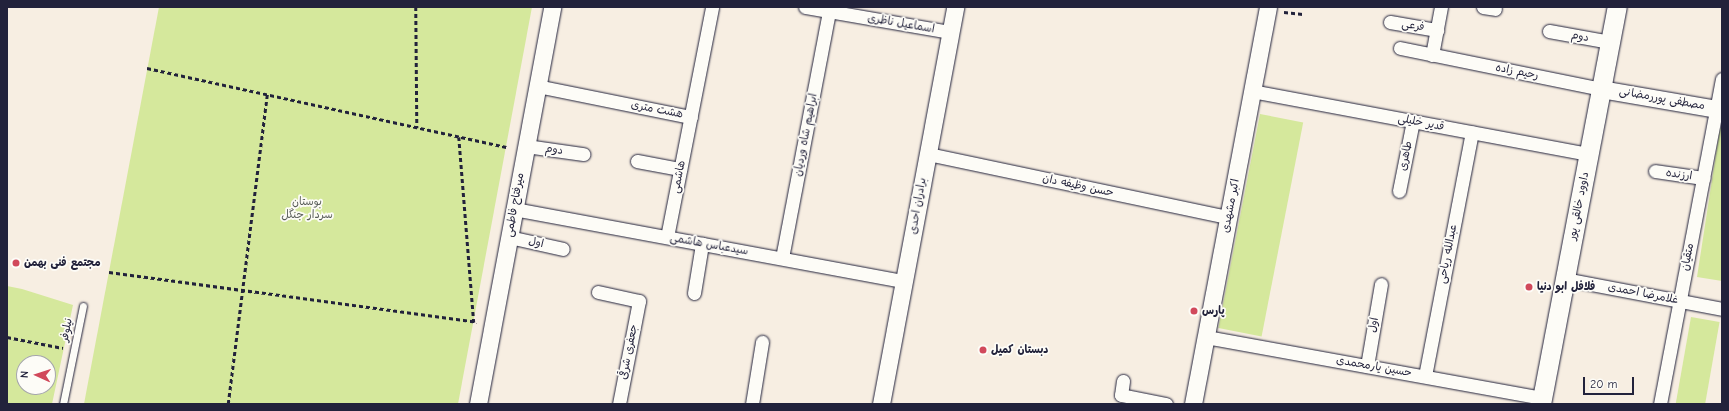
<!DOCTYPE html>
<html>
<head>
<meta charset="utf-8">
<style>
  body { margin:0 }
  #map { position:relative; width:1729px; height:411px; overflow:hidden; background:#f7eee2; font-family:"Comic Neue","Playpen Sans Arabic",sans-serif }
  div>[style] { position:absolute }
  .green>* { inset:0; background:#d5e89c; transform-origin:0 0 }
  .path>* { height:2.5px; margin-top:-1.25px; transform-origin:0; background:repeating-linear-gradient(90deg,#22223b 0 4px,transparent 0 7px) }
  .roads { filter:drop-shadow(0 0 1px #22223b) drop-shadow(0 0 1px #22223b) }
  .service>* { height:7px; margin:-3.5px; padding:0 3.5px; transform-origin:3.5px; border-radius:3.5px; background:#fdfcf7 }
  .minor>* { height:13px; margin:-6.5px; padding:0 6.5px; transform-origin:6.5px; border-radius:6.5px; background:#fdfcf7 }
  .tertiary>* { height:17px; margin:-8.5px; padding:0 8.5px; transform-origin:8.5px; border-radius:8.5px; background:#fdfcf7 }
  .secondary>* { height:19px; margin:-9.5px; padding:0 9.5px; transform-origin:9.5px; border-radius:9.5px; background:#fdfcf7 }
  .dots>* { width:11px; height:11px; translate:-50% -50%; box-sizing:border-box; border:2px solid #fdfcf7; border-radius:50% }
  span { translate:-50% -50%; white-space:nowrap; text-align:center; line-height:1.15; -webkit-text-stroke:3.5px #fdfcf7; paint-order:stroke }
  .street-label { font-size:11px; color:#22223b }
  .park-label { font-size:11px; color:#585d58 }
  .poi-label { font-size:11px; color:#22223b; font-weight:700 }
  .left { translate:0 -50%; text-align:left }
  .frame { position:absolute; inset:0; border:8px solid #22223b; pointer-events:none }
  .north { position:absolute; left:16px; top:355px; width:40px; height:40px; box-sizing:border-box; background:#fdfcf7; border:1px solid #a5a5ac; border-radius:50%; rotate:273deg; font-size:11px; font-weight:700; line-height:16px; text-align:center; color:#22223b }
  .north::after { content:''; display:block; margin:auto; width:14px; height:18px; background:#d1495b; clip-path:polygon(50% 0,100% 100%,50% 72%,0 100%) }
  .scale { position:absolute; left:1583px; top:377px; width:51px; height:18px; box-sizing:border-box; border:2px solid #22223b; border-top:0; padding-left:5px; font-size:12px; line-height:14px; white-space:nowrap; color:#22223b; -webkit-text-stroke:3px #fdfcf7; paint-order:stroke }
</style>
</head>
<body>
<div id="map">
  <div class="green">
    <div style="clip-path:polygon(159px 7px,532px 7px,458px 404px,84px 404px)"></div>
    <div style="left:1260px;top:114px;width:44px;height:218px;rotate:11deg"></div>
    <div style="clip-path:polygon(1720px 128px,1722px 128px,1722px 281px,1697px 277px)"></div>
    <div style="clip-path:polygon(evenodd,7px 286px,22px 289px,73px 305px,52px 404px,7px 404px,7px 286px,24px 363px,48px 363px,48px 387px,24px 387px,24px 363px)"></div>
    <div style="left:1691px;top:317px;width:29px;height:88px;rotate:10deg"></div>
  </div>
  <div class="path">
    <div style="left:416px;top:7px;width:121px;rotate:89.5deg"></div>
    <div style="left:1284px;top:12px;width:19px;rotate:6deg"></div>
    <div style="left:147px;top:68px;width:368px;rotate:12.4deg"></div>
    <div style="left:459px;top:137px;width:186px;rotate:85.4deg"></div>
    <div style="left:109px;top:272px;width:371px;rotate:7.7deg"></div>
    <div style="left:7px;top:337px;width:57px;rotate:11.1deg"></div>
    <div style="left:228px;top:404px;width:312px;rotate:-82.8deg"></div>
  </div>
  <div class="roads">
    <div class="service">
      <div style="left:63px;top:404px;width:100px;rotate:-78.5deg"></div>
    </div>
    <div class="minor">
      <div style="left:805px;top:7px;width:147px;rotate:9.8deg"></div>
      <div style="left:1483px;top:7px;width:12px;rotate:9deg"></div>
      <div style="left:1390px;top:22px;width:48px;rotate:9.7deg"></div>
      <div style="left:1549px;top:31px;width:62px;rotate:10.2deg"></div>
      <div style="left:1400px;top:48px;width:205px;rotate:11.5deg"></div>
      <div style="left:1432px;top:55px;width:49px;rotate:-79.4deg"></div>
      <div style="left:537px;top:86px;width:157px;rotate:11.4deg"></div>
      <div style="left:1252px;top:91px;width:343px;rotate:10.6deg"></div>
      <div style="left:526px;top:146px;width:58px;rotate:8deg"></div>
      <div style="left:928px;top:154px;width:307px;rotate:11.9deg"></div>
      <div style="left:637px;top:161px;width:44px;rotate:10.5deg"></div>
      <div style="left:1655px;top:171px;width:49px;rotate:8.3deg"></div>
      <div style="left:1399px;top:191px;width:71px;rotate:-78.7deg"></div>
      <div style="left:514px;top:209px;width:397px;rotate:10.5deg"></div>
      <div style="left:509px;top:237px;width:55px;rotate:12.5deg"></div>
      <div style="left:667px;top:237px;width:234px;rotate:-78.9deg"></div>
      <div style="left:782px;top:258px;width:251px;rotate:-79.2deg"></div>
      <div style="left:1565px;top:279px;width:160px;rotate:10.8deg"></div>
      <div style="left:598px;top:292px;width:42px;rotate:12.4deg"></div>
      <div style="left:639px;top:301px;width:105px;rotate:101deg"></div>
      <div style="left:694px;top:293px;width:50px;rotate:-80.7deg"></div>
      <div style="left:1206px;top:337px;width:341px;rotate:10.3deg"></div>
      <div style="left:1367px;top:366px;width:83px;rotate:-80.3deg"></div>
      <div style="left:1425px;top:376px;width:248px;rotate:-79.1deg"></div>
      <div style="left:1123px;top:381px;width:14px;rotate:98deg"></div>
      <div style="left:1121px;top:395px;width:46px;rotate:11.3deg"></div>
      <div style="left:752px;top:404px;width:63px;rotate:-80.8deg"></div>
      <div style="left:1660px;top:404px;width:331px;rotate:-79.2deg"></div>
    </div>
    <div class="tertiary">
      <div style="left:1601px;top:89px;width:123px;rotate:9.8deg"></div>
      <div style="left:478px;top:404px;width:404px;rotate:-79.4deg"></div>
      <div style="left:881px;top:404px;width:404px;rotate:-79.4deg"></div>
      <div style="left:1193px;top:404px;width:404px;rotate:-79.3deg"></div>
    </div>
    <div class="secondary">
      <div style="left:1541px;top:404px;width:404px;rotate:-79.2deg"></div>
    </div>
  </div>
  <div class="dots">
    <div style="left:16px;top:263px;background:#d1495b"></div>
    <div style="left:1529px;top:287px;background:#d1495b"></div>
    <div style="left:1194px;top:311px;background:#d1495b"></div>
    <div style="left:983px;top:350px;background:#d1495b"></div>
  </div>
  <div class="street-label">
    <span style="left:901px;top:24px;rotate:10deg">اسماعیل ناظری</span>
    <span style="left:1413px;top:26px;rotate:10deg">فرعی</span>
    <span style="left:1580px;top:37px;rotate:10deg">دوم</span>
    <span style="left:1517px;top:72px;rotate:11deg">رحیم زاده</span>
    <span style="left:1662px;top:99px;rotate:10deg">مصطفی پوررمضانی</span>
    <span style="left:657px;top:110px;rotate:11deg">هشت متری</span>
    <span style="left:1421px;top:123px;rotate:11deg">قدیر خلیلی</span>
    <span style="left:806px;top:135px;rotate:-79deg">ابراهیم شاه وردیان</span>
    <span style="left:554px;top:150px;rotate:8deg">دوم</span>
    <span style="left:1406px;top:156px;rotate:-79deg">طاهری</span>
    <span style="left:1679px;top:175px;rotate:8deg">ارزنده</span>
    <span style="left:679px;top:177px;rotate:-79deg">هاشمی</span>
    <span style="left:1078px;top:186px;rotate:12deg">حسن وظیفه دان</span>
    <span style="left:515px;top:205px;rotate:-80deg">میرفتاح فاطمی</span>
    <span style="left:918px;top:206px;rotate:-80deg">برادران احدی</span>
    <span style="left:1231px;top:206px;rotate:-79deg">اکبر مشهدی</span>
    <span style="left:1579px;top:206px;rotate:-79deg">داوود خالقی پور</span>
    <span style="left:536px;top:243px;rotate:12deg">اول</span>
    <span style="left:709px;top:245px;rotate:10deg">سیدعباس هاشمی</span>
    <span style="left:1448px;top:254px;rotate:-79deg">عبدالله ریاحی</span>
    <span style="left:1688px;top:257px;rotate:-79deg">متقیان</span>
    <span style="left:1643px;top:294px;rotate:11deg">غلامرضا احمدی</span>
    <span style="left:1374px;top:325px;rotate:-80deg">اول</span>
    <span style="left:67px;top:330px;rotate:-79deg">نیلوفر</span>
    <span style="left:629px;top:352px;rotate:-79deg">جعفری شرقی</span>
    <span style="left:1374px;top:367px;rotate:10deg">حسین یارمحمدی</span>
  </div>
  <div class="park-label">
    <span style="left:307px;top:209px">بوستان<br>سردار جنگل</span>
  </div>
  <div class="poi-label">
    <span class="left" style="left:24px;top:263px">مجتمع فنی بهمن</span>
    <span class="left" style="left:1537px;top:287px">فلافل ابو دنیا</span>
    <span class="left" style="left:1202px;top:311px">پارس</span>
    <span class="left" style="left:991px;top:350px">دبستان کمیل</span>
  </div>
  <div class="frame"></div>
  <div class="north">N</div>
  <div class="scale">20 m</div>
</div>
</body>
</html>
